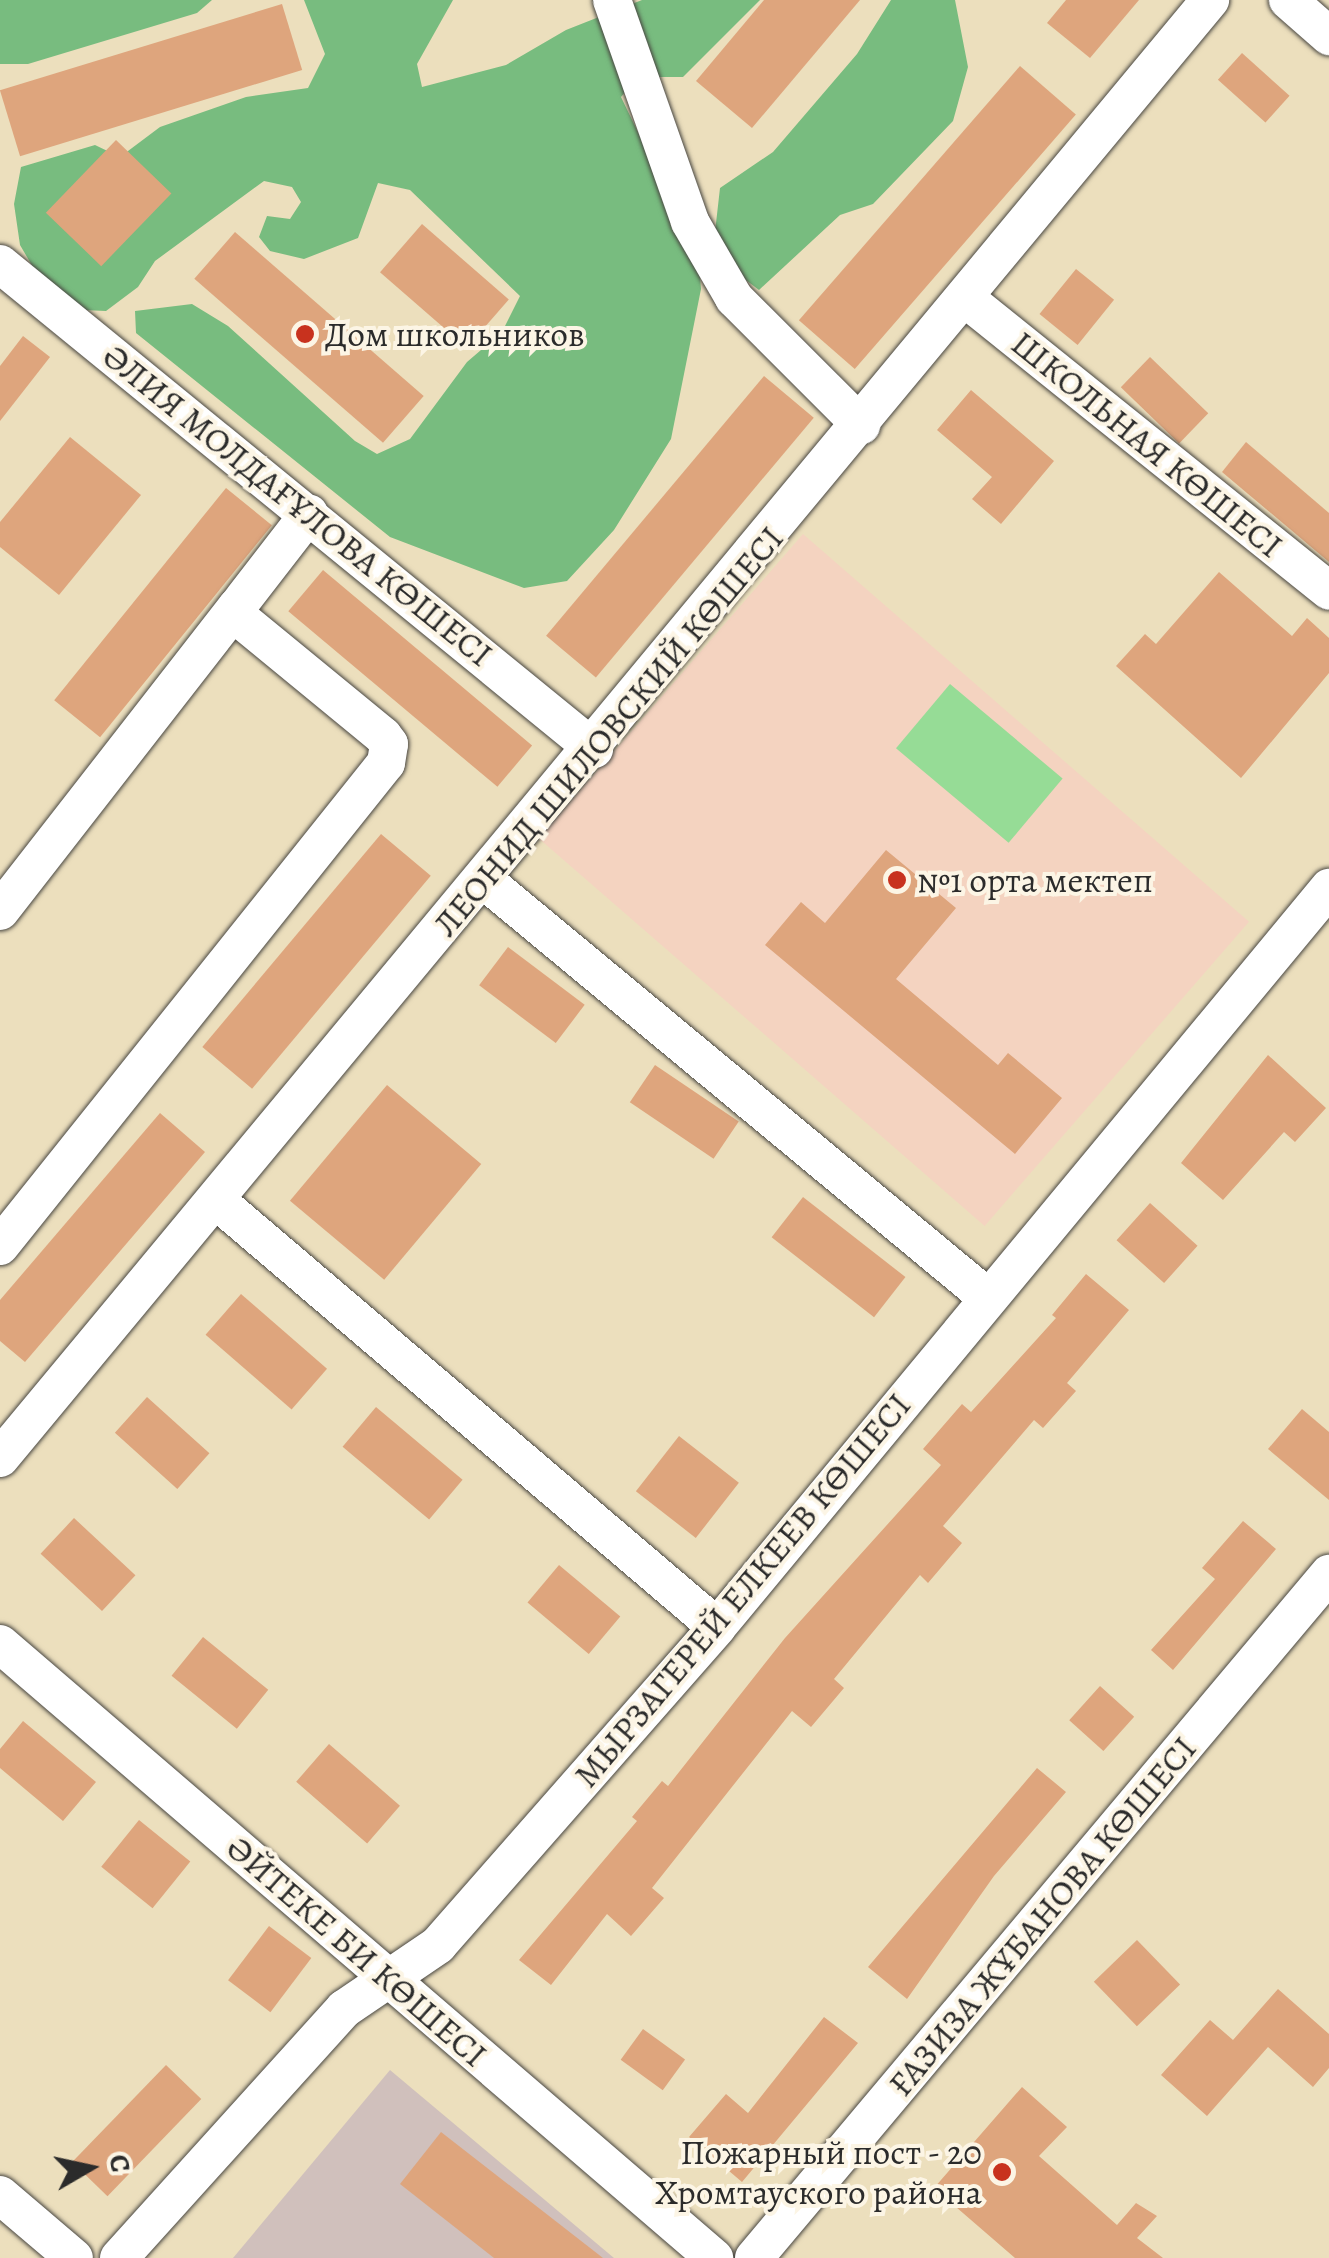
<!DOCTYPE html>
<html>
<head>
<meta charset="utf-8">
<style>
  body { margin:0 }
  #map { position:relative; width:1329px; height:2258px; overflow:hidden; background:#ecdfbd; font-family:Alegreya,serif }
  div>[style] { position:absolute }
  .built>* { inset:0; background:#f4d3c0; transform-origin:0 0 }
  .industrial>* { inset:0; background:#d0c0bc }
  .green>* { inset:0; background:#96dc96; transform-origin:0 0 }
  .forest>* { inset:0; background:#78bc7f }
  .building>* { inset:0; background:#dea57d; transform-origin:0 0 }
  .roads { filter:drop-shadow(0 0 2px #484641) drop-shadow(0 0 2px #484641) }
  .minor>* { height:38px; margin:-19px; padding:0 19px; transform-origin:19px; border-radius:19px; background:#fff }
  .dots>* { width:28px; height:28px; translate:-50% -50%; box-sizing:border-box; border:5px solid #fcf5e5; border-radius:50% }
  span { translate:-50% -50%; white-space:nowrap; text-align:center; line-height:1.15; -webkit-text-stroke:8px #fcf5e5; paint-order:stroke }
  .poi-label { font-size:35px; color:#2b2b2b }
  .left { translate:0 -50%; text-align:left }
  .right { translate:-100% -50%; text-align:right }
  .street-label { font-size:35px; color:#2b2b2b }
  .north { position:absolute; left:40px; top:2118px; width:100px; height:100px; -webkit-text-stroke:8px #fcf5e5; paint-order:stroke; rotate:81deg; font-size:28px; font-weight:700; line-height:40px; text-align:center; color:#2b2b2b }
  .north::after { content:''; display:block; margin:auto; width:35px; height:45px; background:#2b2b2b; clip-path:polygon(50% 0,100% 100%,50% 72%,0 100%) }
</style>
</head>
<body>
<div id="map">
  <div class="built">
    <div style="left:803px;top:534px;width:591px;height:403px;rotate:41deg"></div>
  </div>
  <div class="industrial">
    <div style="clip-path:polygon(390px 2070px,614px 2258px,233px 2258px)"></div>
  </div>
  <div class="green">
    <div style="left:950px;top:684px;width:147px;height:84px;rotate:40deg"></div>
  </div>
  <div class="forest">
    <div style="clip-path:polygon(0 0,212px 0,197px 13px,28px 64px,0 64px)"></div>
    <div style="clip-path:polygon(304px 0,453px 0,417px 64px,422px 87px,506px 65px,566px 30px,642px 0,760px 0,683px 77px,638px 77px,621px 97px,661px 180px,671px 226px,699px 265px,701px 289px,671px 439px,614px 530px,567px 581px,524px 588px,390px 537px,136px 333px,135px 311px,192px 304px,228px 326px,355px 441px,377px 454px,410px 439px,467px 362px,502px 332px,520px 296px,410px 190px,378px 183px,358px 238px,304px 259px,270px 251px,259px 237px,267px 216px,290px 219px,301px 202px,292px 187px,264px 181px,155px 261px,138px 287px,106px 311px,83px 310px,44px 286px,20px 245px,14px 204px,21px 167px,95px 145px,120px 157px,160px 127px,246px 97px,308px 88px,325px 54px)"></div>
    <div style="clip-path:polygon(891px 0,955px 0,968px 67px,953px 121px,873px 204px,840px 215px,759px 290px,738px 274px,715px 232px,720px 188px,773px 152px,857px 54px)"></div>
  </div>
  <div class="building">
    <div style="clip-path:polygon(764px 0,860px 0,752px 128px,696px 81px)"></div>
    <div style="clip-path:polygon(1066px 0,1139px 0,1090px 58px,1047px 23px)"></div>
    <div style="left:282px;top:4px;width:69px;height:295px;rotate:73deg"></div>
    <div style="left:1242px;top:53px;width:64px;height:36px;rotate:42deg"></div>
    <div style="left:1020px;top:66px;width:74px;height:337px;rotate:41deg"></div>
    <div style="left:116px;top:140px;width:77px;height:101px;rotate:44deg"></div>
    <div style="left:422px;top:224px;width:115px;height:64px;rotate:41deg"></div>
    <div style="left:235px;top:232px;width:250px;height:62px;rotate:41deg"></div>
    <div style="left:1076px;top:269px;width:49px;height:58px;rotate:39deg"></div>
    <div style="clip-path:polygon(23px 336px,50px 357px,0 421px,0 366px)"></div>
    <div style="left:1150px;top:357px;width:81px;height:42px;rotate:44deg"></div>
    <div style="left:764px;top:376px;width:65px;height:339px;rotate:40deg"></div>
    <div style="clip-path:polygon(971px 390px,1054px 461px,1001px 524px,972px 499px,992px 477px,937px 430px)"></div>
    <div style="clip-path:polygon(70px 437px,141px 495px,59px 595px,0 547px,0 522px)"></div>
    <div style="clip-path:polygon(1246px 442px,1329px 513px,1329px 562px,1222px 472px)"></div>
    <div style="left:226px;top:488px;width:59px;height:273px;rotate:39deg"></div>
    <div style="left:323px;top:570px;width:273px;height:54px;rotate:40deg"></div>
    <div style="clip-path:polygon(1219px 572px,1292px 636px,1307px 618px,1329px 638px,1329px 673px,1241px 778px,1116px 666px,1145px 634px,1156px 644px)"></div>
    <div style="left:381px;top:834px;width:65px;height:278px;rotate:40deg"></div>
    <div style="clip-path:polygon(886px 850px,956px 908px,896px 979px,998px 1065px,1008px 1053px,1062px 1098px,1015px 1154px,765px 945px,801px 902px,825px 923px)"></div>
    <div style="left:508px;top:947px;width:96px;height:48px;rotate:37deg"></div>
    <div style="clip-path:polygon(1268px 1055px,1326px 1108px,1295px 1142px,1284px 1132px,1223px 1200px,1181px 1163px)"></div>
    <div style="left:655px;top:1065px;width:101px;height:45px;rotate:34deg"></div>
    <div style="left:387px;top:1085px;width:123px;height:151px;rotate:40deg"></div>
    <div style="clip-path:polygon(160px 1113px,205px 1152px,25px 1362px,0 1341px,0 1300px)"></div>
    <div style="left:803px;top:1197px;width:130px;height:51px;rotate:38deg"></div>
    <div style="left:1150px;top:1203px;width:64px;height:50px;rotate:42deg"></div>
    <div style="clip-path:polygon(1086px 1274px,1129px 1310px,1067px 1383px,1076px 1391px,1043px 1428px,1034px 1420px,943px 1526px,962px 1543px,928px 1583px,920px 1575px,834px 1679px,844px 1688px,811px 1727px,792px 1711px,652px 1888px,664px 1898px,631px 1936px,607px 1914px,551px 1985px,519px 1960px,637px 1821px,632px 1817px,662px 1781px,668px 1786px,785px 1638px,941px 1465px,923px 1449px,962px 1404px,971px 1412px,1056px 1318px,1052px 1315px)"></div>
    <div style="left:241px;top:1294px;width:114px;height:54px;rotate:41deg"></div>
    <div style="left:147px;top:1397px;width:84px;height:48px;rotate:42deg"></div>
    <div style="left:376px;top:1407px;width:113px;height:52px;rotate:40deg"></div>
    <div style="clip-path:polygon(1302px 1409px,1329px 1432px,1329px 1500px,1268px 1449px)"></div>
    <div style="left:679px;top:1436px;width:76px;height:70px;rotate:38deg"></div>
    <div style="left:74px;top:1518px;width:84px;height:49px;rotate:43deg"></div>
    <div style="clip-path:polygon(1243px 1521px,1276px 1549px,1173px 1670px,1151px 1650px,1215px 1579px,1202px 1568px)"></div>
    <div style="left:559px;top:1565px;width:80px;height:49px;rotate:40deg"></div>
    <div style="left:203px;top:1637px;width:84px;height:50px;rotate:39deg"></div>
    <div style="left:1100px;top:1686px;width:46px;height:46px;rotate:42deg"></div>
    <div style="clip-path:polygon(23px 1721px,96px 1782px,63px 1821px,0 1768px,0 1749px)"></div>
    <div style="left:329px;top:1744px;width:94px;height:50px;rotate:41deg"></div>
    <div style="clip-path:polygon(1037px 1768px,1066px 1792px,994px 1876px,907px 1999px,868px 1967px)"></div>
    <div style="left:139px;top:1820px;width:66px;height:60px;rotate:39deg"></div>
    <div style="left:269px;top:1926px;width:53px;height:68px;rotate:37deg"></div>
    <div style="left:1137px;top:1940px;width:62px;height:60px;rotate:46deg"></div>
    <div style="clip-path:polygon(1278px 1989px,1329px 2034px,1329px 2068px,1313px 2087px,1268px 2047px,1207px 2116px,1161px 2075px,1210px 2020px,1233px 2040px)"></div>
    <div style="clip-path:polygon(824px 2017px,858px 2043px,742px 2182px,689px 2137px,726px 2094px,748px 2113px)"></div>
    <div style="left:643px;top:2029px;width:52px;height:38px;rotate:36deg"></div>
    <div style="left:166px;top:2065px;width:49px;height:135px;rotate:44deg"></div>
    <div style="clip-path:polygon(1022px 2087px,1067px 2127px,1039px 2156px,1117px 2225px,1136px 2203px,1157px 2216px,1137px 2238px,1163px 2258px,1015px 2258px,934px 2188px)"></div>
    <div style="clip-path:polygon(441px 2132px,603px 2258px,494px 2258px,400px 2184px)"></div>
  </div>
  <div class="roads">
    <div class="minor">
      <div style="left:612px;top:0;width:235px;rotate:70.6deg"></div>
      <div style="left:690px;top:222px;width:88px;rotate:59.9deg"></div>
      <div style="left:734px;top:298px;width:180px;rotate:45deg"></div>
      <div style="left:1288px;top:0;width:55px;rotate:41.3deg"></div>
      <div style="left:0;top:264px;width:767px;rotate:39.23deg"></div>
      <div style="left:965px;top:298px;width:467px;rotate:38.8deg"></div>
      <div style="left:484px;top:880px;width:653px;rotate:39.66deg"></div>
      <div style="left:0;top:911px;width:385px;rotate:-52.1deg"></div>
      <div style="left:216px;top:1200px;width:658px;rotate:40.44deg"></div>
      <div style="left:0;top:1246px;width:618px;rotate:-51.37deg"></div>
      <div style="left:386px;top:763px;width:19px;rotate:-81deg"></div>
      <div style="left:389px;top:744px;width:10px;rotate:-127deg"></div>
      <div style="left:383px;top:736px;width:183px;rotate:-140.6deg"></div>
      <div style="left:242px;top:620px;width:14px;rotate:-111deg"></div>
      <div style="left:237px;top:607px;width:118px;rotate:-52.3deg"></div>
      <div style="left:0;top:1458px;width:1895px;rotate:-50.31deg"></div>
      <div style="left:0;top:1644px;width:942px;rotate:40.69deg"></div>
      <div style="left:0;top:2195px;width:97px;rotate:40.4deg"></div>
      <div style="left:119px;top:2258px;width:336px;rotate:-47.9deg"></div>
      <div style="left:344px;top:2009px;width:114px;rotate:-34.2deg"></div>
      <div style="left:438px;top:1945px;width:423px;rotate:-48.7deg"></div>
      <div style="left:717px;top:1627px;width:960px;rotate:-50.37deg"></div>
      <div style="left:754px;top:2258px;width:894px;rotate:-49.95deg"></div>
    </div>
  </div>
  <div class="dots">
    <div style="left:305px;top:334px;background:#c8321e"></div>
    <div style="left:897px;top:880px;background:#c8321e"></div>
    <div style="left:1002px;top:2172px;background:#c8321e"></div>
  </div>
  <div class="poi-label">
    <span class="left" style="left:325px;top:334px">Дом школьников</span>
    <span class="left" style="left:917px;top:880px">№1 орта мектеп</span>
    <span class="right" style="left:982px;top:2172px">Пожарный пост - 20<br>Хромтауского района</span>
  </div>
  <div class="street-label">
    <span style="left:1147px;top:444px;rotate:39deg">ШКОЛЬНАЯ КӨШЕСІ</span>
    <span style="left:298px;top:505px;rotate:39deg">ӘЛИЯ МОЛДАҒҰЛОВА КӨШЕСІ</span>
    <span style="left:608px;top:731px;rotate:-50deg">ЛЕОНИД ШИЛОВСКИЙ КӨШЕСІ</span>
    <span style="left:742px;top:1590px;rotate:-50deg">МЫРЗАГЕРЕЙ ЕЛКЕЕВ КӨШЕСІ</span>
    <span style="left:1042px;top:1916px;rotate:-50deg">ҒАЗИЗА ЖҰБАНОВА КӨШЕСІ</span>
    <span style="left:357px;top:1951px;rotate:41deg">ӘЙТЕКЕ БИ КӨШЕСІ</span>
  </div>
  <div class="north">С</div>
</div>
</body>
</html>
